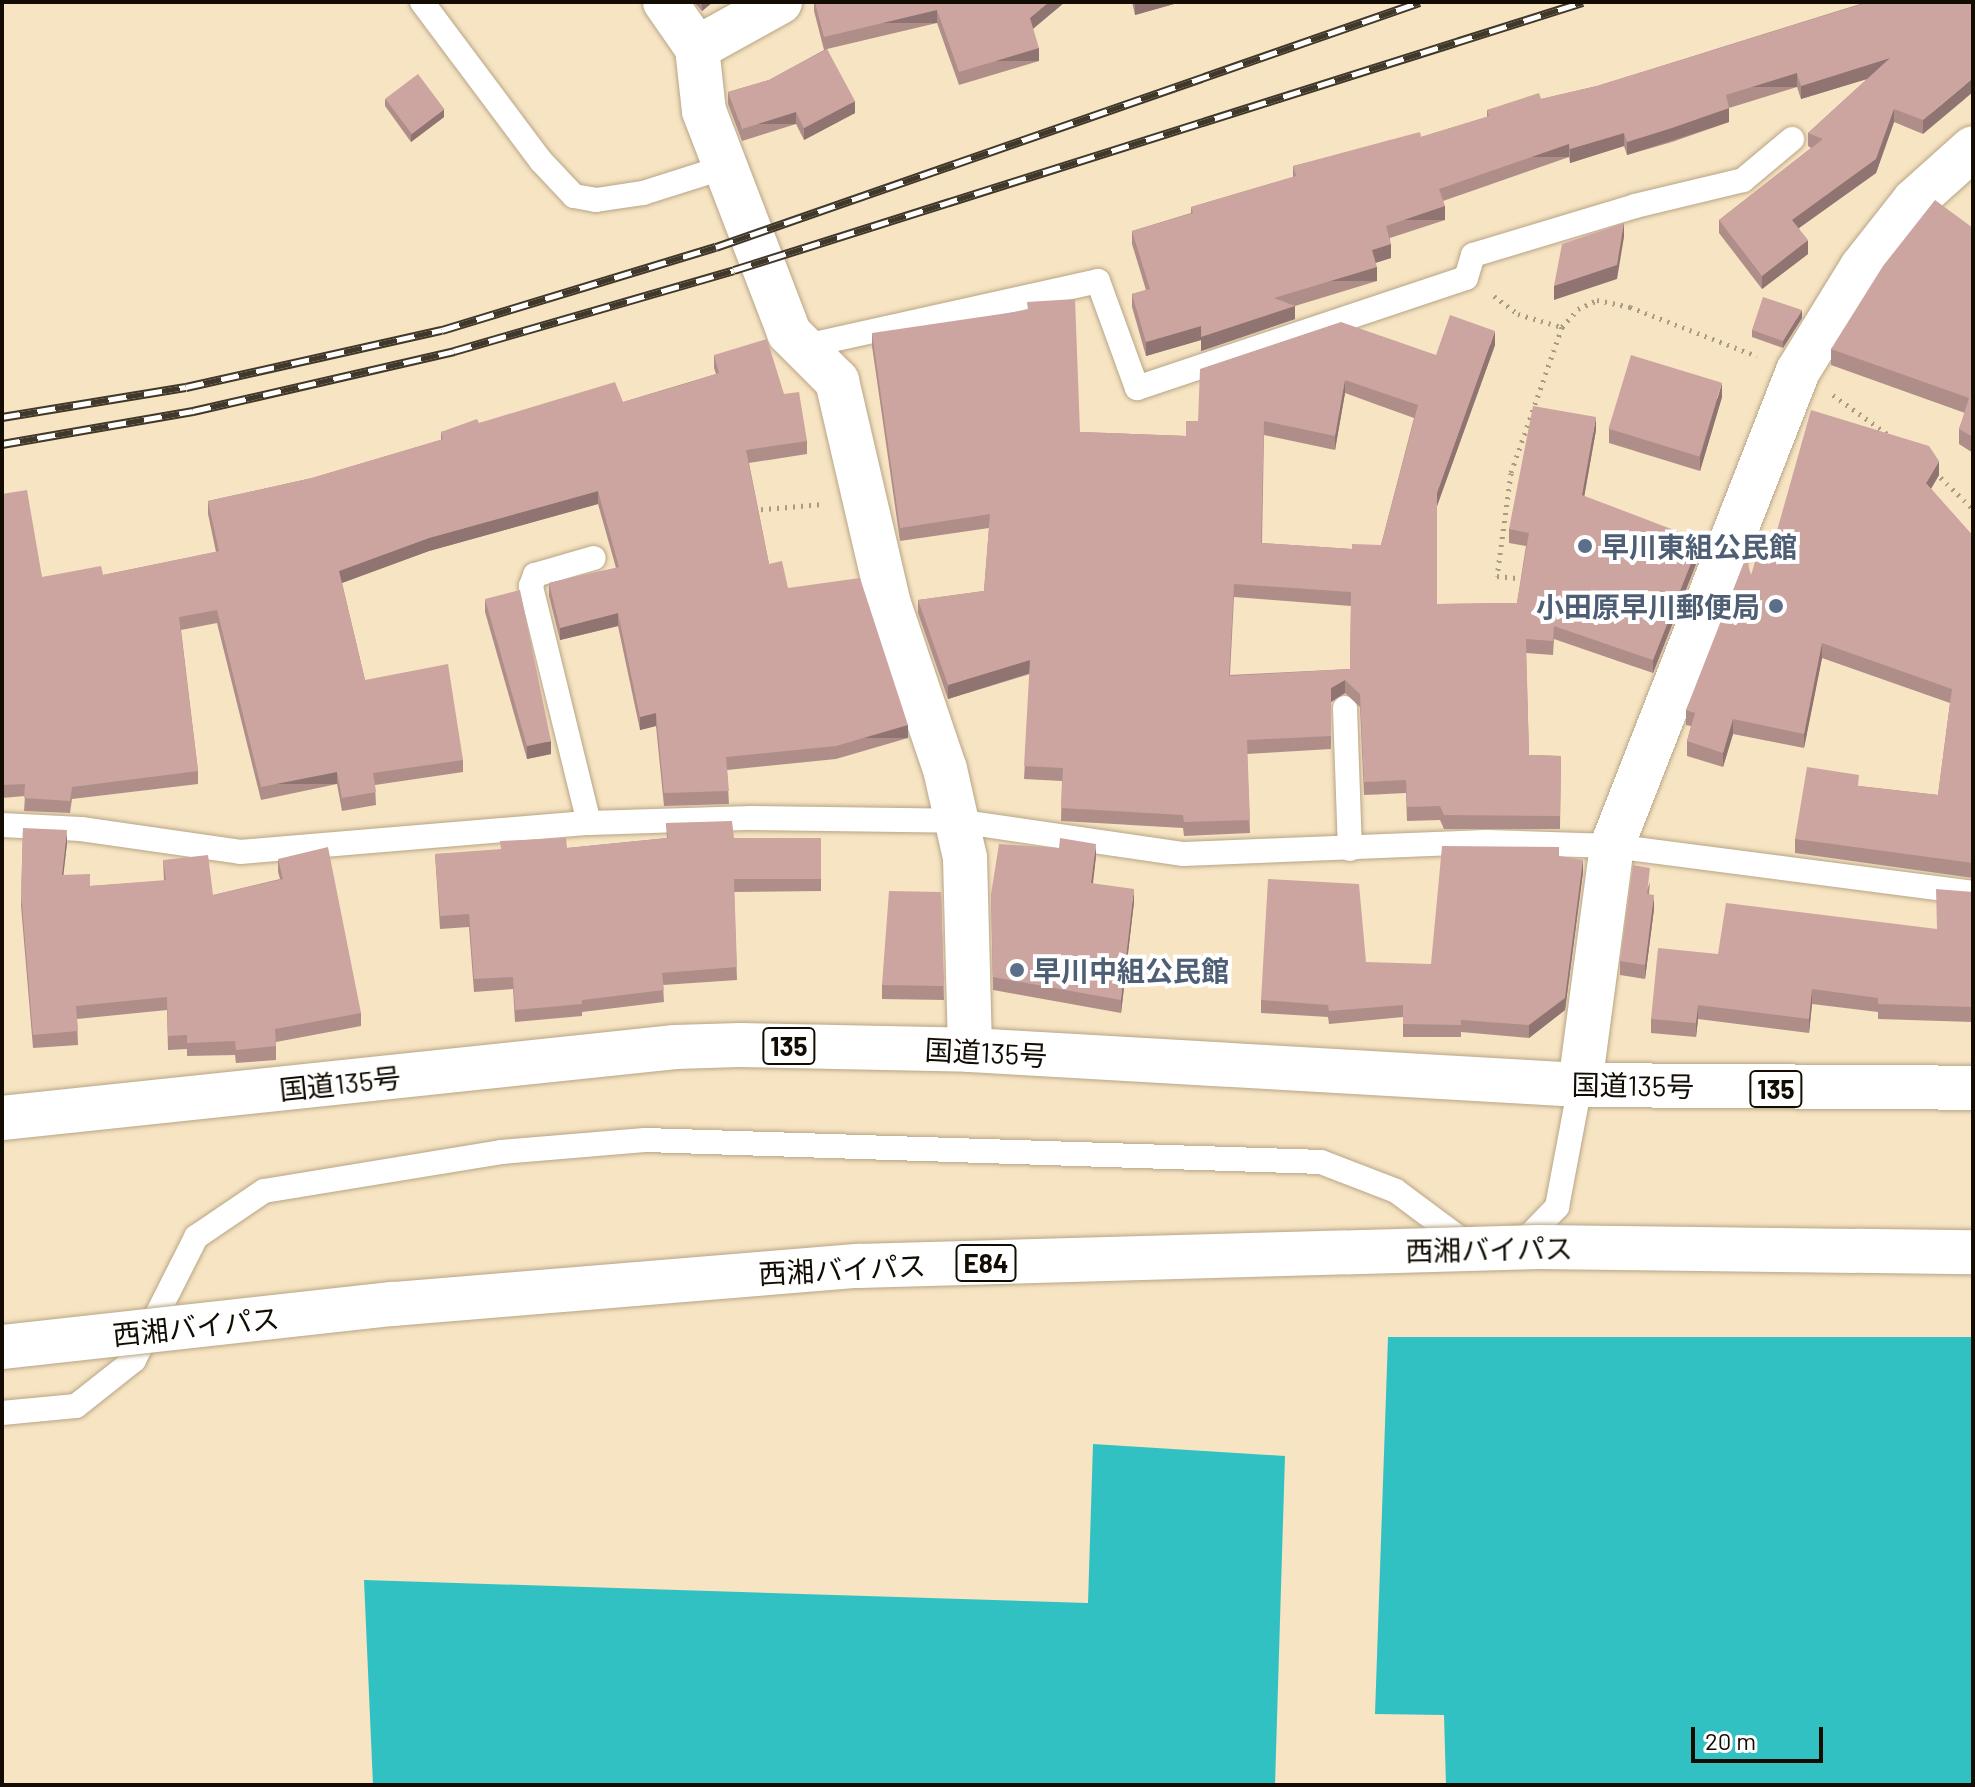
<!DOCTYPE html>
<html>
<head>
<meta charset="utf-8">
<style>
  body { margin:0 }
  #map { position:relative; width:1975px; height:1787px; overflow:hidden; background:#f7e4c3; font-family:Barlow,"Noto Sans JP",sans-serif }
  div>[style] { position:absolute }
  .water>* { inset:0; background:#32c1c3 }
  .path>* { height:5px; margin-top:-2.5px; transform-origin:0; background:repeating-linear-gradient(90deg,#a99a81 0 2px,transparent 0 8px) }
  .roads { filter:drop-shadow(0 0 2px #b7a586) drop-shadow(0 0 2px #b7a586) }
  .service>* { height:24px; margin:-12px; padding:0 12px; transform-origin:12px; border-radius:12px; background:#fff }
  .minor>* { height:44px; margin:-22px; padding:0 22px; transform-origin:22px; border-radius:22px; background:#fff }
  .secondary>* { height:44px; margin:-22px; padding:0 22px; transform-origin:22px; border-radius:22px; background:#fff }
  .trunk>* { height:44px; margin:-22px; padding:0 22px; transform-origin:22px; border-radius:22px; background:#fff }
  .rail>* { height:9px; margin-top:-4.5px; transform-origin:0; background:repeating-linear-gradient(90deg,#fff 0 18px,#40382a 0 36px); box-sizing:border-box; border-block:2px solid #40382a }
  .bridges { filter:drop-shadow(0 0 2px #b7a586) drop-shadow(0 0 2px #b7a586) }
  .motorway-bridge>* { height:44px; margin:-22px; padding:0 22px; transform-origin:22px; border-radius:22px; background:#fff }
  .wall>* { inset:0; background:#af8e8a }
  .shaded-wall>* { inset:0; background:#8f7471; transform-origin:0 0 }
  .building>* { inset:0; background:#cca5a1; transform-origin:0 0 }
  .dots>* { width:22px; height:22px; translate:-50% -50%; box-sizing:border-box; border:4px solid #fff; border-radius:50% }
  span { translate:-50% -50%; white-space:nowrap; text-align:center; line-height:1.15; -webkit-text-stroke:8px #fff; paint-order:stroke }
  .shield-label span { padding:2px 6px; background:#fff; border:2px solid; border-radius:6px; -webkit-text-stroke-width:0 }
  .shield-label { font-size:26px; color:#120c03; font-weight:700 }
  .service-label { font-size:28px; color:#4e5e75; font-weight:700 }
  .left { translate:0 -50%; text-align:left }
  .right { translate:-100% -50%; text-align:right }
  .street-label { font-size:28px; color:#120c03 }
  .frame { position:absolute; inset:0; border:4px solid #120c03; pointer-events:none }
  .scale { position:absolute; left:1691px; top:1727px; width:132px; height:36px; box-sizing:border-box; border:4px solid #120c03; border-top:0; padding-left:10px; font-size:24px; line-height:28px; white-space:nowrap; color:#120c03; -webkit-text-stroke:6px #fff; paint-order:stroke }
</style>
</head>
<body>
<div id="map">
  <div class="water">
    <div style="clip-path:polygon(1388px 1337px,1973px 1337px,1973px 1785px,1446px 1785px,1444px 1715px,1375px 1714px)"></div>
    <div style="clip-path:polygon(1093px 1444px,1285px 1456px,1275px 1785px,373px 1785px,364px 1580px,1088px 1603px)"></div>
  </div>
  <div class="path">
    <div style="left:1494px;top:296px;width:30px;rotate:37deg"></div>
    <div style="left:1518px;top:314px;width:46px;rotate:16.5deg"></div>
    <div style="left:1562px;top:327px;width:155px;rotate:109.3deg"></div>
    <div style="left:1511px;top:473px;width:104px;rotate:97.7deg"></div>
    <div style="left:1497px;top:576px;width:27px;rotate:6deg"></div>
    <div style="left:1562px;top:327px;width:24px;rotate:-48deg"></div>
    <div style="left:1578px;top:309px;width:21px;rotate:-25deg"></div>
    <div style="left:1597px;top:300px;width:34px;rotate:12deg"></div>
    <div style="left:1630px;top:307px;width:136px;rotate:21.1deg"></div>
    <div style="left:1833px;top:395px;width:70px;rotate:35.7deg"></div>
    <div style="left:1935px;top:472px;width:53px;rotate:44.2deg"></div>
    <div style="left:753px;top:510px;width:70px;rotate:-4.9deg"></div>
  </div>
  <div class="roads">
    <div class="service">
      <div style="left:422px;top:2px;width:199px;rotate:53.2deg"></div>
      <div style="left:541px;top:161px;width:48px;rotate:46.7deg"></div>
      <div style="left:574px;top:196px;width:22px;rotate:10deg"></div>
      <div style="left:596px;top:200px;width:48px;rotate:-8.5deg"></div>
      <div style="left:643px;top:193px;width:89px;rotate:-17.6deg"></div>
      <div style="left:805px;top:346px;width:300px;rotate:-12.5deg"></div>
      <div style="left:1098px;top:281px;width:114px;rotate:70deg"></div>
      <div style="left:1137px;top:388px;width:347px;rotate:-18.5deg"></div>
      <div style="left:1466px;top:278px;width:24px;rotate:-73deg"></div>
      <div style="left:1473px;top:255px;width:169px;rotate:-16.8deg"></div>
      <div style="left:1635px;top:206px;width:111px;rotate:-13.5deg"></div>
      <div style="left:1743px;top:180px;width:64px;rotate:-39.9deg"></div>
      <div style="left:1345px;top:708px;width:141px;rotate:88deg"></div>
      <div style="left:589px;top:823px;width:244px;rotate:-103.8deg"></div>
      <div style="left:531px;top:586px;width:12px;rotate:-70deg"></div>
      <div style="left:535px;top:575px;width:61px;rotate:-16.1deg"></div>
      <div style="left:2px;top:825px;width:79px;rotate:2.9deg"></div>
      <div style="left:81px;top:829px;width:161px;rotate:8.2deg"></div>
      <div style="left:240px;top:852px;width:350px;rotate:-4.8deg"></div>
      <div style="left:589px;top:823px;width:163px;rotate:-1.8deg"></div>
      <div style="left:752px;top:818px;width:205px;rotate:0.8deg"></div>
      <div style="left:957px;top:821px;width:229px;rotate:8.3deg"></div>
      <div style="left:1184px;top:854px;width:302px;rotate:-2.3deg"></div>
      <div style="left:1486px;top:842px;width:126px;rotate:1.8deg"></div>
      <div style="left:1612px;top:846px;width:364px;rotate:7.4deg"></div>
      <div style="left:1513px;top:1239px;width:13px"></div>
      <div style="left:1526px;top:1239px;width:45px;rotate:-45.9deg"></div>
      <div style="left:1557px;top:1207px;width:124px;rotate:-79.3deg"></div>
      <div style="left:2px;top:1413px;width:74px;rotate:-5.4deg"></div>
      <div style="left:76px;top:1406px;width:74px;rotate:-38.4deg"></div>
      <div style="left:134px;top:1360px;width:138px;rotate:-63.2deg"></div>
      <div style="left:196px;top:1237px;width:82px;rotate:-34.1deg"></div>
      <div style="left:264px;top:1191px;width:240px;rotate:-9.3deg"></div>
      <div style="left:501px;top:1152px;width:144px;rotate:-4.8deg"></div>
      <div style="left:645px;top:1140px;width:676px;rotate:1.86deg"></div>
      <div style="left:1321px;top:1162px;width:80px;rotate:21.1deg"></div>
      <div style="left:1396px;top:1191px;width:84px;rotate:36.7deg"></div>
      <div style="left:1463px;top:1241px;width:9px"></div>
    </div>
    <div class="minor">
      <div style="left:665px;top:2px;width:56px;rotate:55.2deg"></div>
      <div style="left:697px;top:48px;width:63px;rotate:83.7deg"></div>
      <div style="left:704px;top:111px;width:238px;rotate:69deg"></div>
      <div style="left:789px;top:333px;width:68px;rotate:45deg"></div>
      <div style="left:837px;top:381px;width:229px;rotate:76.9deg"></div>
      <div style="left:889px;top:604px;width:174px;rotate:71.3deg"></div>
      <div style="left:945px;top:769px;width:91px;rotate:77.3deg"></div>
      <div style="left:965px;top:858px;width:192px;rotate:88.5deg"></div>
      <div style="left:697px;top:48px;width:95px;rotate:-29deg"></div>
    </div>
    <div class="secondary">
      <div style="left:1580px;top:1085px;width:241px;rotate:-82.4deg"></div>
      <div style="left:1612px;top:846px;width:510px;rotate:-68.62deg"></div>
      <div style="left:1798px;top:371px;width:122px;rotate:-58.4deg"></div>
      <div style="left:1862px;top:267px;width:84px;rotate:-51.8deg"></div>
      <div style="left:1914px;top:201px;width:79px;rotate:-41.9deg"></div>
    </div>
    <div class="trunk">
      <div style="left:2px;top:1118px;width:677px;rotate:-6.02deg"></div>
      <div style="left:675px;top:1047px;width:65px;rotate:-1.8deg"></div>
      <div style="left:740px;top:1045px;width:230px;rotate:1.2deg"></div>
      <div style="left:970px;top:1050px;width:611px;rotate:3.28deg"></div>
      <div style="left:1580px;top:1085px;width:393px;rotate:0.4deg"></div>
    </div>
  </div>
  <div class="rail">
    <div style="left:2px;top:417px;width:186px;rotate:-9.3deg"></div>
    <div style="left:186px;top:387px;width:262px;rotate:-12.6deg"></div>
    <div style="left:442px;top:330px;width:286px;rotate:-16.9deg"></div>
    <div style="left:716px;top:247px;width:745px;rotate:-19.19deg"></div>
    <div style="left:2px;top:444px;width:194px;rotate:-9.8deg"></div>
    <div style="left:193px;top:411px;width:268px;rotate:-12.9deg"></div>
    <div style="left:454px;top:351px;width:291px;rotate:-16.1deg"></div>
    <div style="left:734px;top:270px;width:890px;rotate:-17.52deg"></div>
  </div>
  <div class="bridges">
    <div class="motorway-bridge">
      <div style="left:2px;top:1347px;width:393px;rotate:-6.3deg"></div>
      <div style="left:393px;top:1304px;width:467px;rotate:-4.7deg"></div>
      <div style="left:858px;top:1266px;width:681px;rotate:-1.6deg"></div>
      <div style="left:1539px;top:1247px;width:434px;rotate:0.7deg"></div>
    </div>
  </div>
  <div class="wall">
    <div style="clip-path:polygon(694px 2px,713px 2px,702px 11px)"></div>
    <div style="clip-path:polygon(814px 2px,1065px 2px,1033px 29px,1039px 61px,959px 85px,937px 23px,827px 49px,855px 113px,804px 140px,796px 124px,742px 141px,728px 104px,728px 92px,769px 80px,824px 50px,814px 11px)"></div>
    <div style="clip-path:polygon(1132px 2px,1181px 2px,1135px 15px)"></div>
    <div style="clip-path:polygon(1860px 2px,1973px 2px,1923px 134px,1894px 122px,1876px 173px,1799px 228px,1808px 254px,1762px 289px,1719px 233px,1719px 220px,1811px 148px,1808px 146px,1808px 133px,1867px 79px,1801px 99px,1797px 87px,1729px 108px,1729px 122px,1672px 142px,1627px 155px,1624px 146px,1570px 163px,1569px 157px,1443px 201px,1445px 220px,1390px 238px,1391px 258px,1375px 263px,1377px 281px,1295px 306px,1295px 319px,1201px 351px,1201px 340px,1146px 356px,1132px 307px,1132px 294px,1146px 290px,1132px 244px,1132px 231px,1191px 213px,1191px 207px,1293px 177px,1293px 166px,1421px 137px,1487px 117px,1487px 110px,1541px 99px,1597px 86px,1860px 4px)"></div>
    <div style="clip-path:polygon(385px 99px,444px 117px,411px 142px,385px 106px)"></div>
    <div style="clip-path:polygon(1973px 228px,1973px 453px,1959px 444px,1959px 429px,1965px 413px,1831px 365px,1831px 349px)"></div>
    <div style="clip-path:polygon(1802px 318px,1783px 348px,1752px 337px,1752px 330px)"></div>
    <div style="clip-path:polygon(evenodd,872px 333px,1080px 432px,1186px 436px,1198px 421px,1436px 355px,1495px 345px,1437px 506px,1437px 604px,1517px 603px,1526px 546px,1509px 543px,1509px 529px,1596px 430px,1584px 496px,1700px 554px,1653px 673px,1554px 639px,1553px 655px,1526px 653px,1529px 755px,1561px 756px,1560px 829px,1444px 829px,1440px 820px,1407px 821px,1406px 793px,1364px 795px,1360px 707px,1345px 693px,1331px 702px,1331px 749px,1247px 754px,1250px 833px,1184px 836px,1183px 828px,1061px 821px,1062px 781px,1024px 779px,1030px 674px,948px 699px,918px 613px,918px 600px,984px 591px,989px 528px,900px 541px,872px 346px,872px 333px,1345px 393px,1414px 418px,1381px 545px,1352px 549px,1262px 543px,1264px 435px,1335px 450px,1345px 393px,872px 333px,1234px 597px,1351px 606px,1350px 669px,1230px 675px,1234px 597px)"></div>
    <div style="clip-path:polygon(714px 355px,784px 394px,807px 441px,807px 454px,749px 463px,769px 564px,908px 738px,836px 759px,727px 770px,729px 804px,664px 806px,656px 726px,640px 730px,618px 626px,560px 640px,549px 596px,549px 583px,616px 568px,598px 504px,429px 551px,342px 583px,365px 680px,463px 760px,463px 772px,375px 785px,376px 805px,342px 811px,337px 784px,261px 800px,217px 623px,181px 630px,198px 771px,198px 784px,72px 799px,70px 813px,24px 811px,25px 796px,2px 798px,2px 494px,42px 577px,103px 575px,216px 552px,208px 514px,208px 501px,312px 478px,441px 440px,441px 432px,479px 423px,623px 402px,716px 374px,714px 368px)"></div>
    <div style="clip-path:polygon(1722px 397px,1700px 471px,1609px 443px,1609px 429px)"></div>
    <div style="clip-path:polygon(1939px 475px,1931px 489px,1973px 536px,1973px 878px,1795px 853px,1795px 839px,1859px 786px,1938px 795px,1950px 703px,1822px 658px,1804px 748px,1733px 734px,1723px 767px,1687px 756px,1687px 741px,1691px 726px,1686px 725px,1686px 710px,1751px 575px,1769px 559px)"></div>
    <div style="clip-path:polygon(485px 599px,551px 754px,527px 759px,485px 612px)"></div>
    <div style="clip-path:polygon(666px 823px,734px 838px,821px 838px,821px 891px,734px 892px,737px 980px,663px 985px,664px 1002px,582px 1012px,582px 1016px,515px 1022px,513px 989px,474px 992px,469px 927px,440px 929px,435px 854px,567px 848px,667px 838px)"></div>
    <div style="clip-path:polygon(23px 828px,67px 843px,63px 875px,90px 886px,164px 881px,163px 860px,213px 895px,280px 879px,278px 872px,278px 859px,361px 1013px,361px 1026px,276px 1042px,276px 1060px,236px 1063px,235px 1055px,187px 1056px,187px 1049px,168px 1050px,167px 1010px,77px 1019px,78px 1045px,33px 1048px,21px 906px)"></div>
    <div style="clip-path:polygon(1096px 856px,1093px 884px,1134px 902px,1121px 1013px,993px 990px,991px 894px)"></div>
    <div style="clip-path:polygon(1559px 856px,1583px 872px,1565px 1010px,1529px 1038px,1461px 1032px,1461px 1037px,1403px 1037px,1403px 1017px,1329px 1024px,1328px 1017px,1261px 1013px,1261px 1000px,1431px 964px)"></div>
    <div style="clip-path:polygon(1650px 882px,1649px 894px,1654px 909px,1645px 979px,1620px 975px,1620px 961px)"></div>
    <div style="clip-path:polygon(941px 892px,944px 1000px,882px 999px,882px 985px)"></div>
    <div style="clip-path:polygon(1973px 892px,1973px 1022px,1878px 1019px,1878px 1012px,1812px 1004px,1809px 1033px,1698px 1019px,1696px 1037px,1651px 1033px,1651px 1019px,1718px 954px,1937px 929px)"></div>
  </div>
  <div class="shaded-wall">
    <div style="clip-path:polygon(702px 2px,713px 2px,702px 11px)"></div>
    <div style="clip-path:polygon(1049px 2px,1065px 2px,1030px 31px,1030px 18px)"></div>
    <div style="clip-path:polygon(1135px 2px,1181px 2px,1135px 15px)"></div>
    <div style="left:937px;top:10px;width:13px;height:116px;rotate:90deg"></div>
    <div style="left:1039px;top:48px;width:13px;height:84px;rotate:90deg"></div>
    <div style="clip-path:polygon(1890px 58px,1890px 72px,1801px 99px,1801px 86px)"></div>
    <div style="left:1797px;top:73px;width:14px;height:74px;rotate:90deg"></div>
    <div style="clip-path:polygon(1973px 78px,1973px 92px,1923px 134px,1923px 120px)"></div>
    <div style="clip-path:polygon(855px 101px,855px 113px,804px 140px,804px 128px)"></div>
    <div style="clip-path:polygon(1729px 108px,1729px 122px,1627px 155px,1627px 142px)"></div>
    <div style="clip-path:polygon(444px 109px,444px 117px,411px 142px,411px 135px)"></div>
    <div style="clip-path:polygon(1894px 109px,1894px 122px,1876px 173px,1792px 233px,1792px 220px)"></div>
    <div style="left:796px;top:112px;width:12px;height:57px;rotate:90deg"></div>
    <div style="clip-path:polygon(1624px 133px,1624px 146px,1570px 163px,1570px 149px)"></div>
    <div style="left:1569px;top:144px;width:13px;height:138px;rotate:90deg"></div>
    <div style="left:1445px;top:206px;width:14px;height:62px;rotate:90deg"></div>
    <div style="clip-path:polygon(1624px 223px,1624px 237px,1617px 279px,1554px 300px,1554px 286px)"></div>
    <div style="clip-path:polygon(1808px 240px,1808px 254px,1762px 289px,1762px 276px)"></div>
    <div style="clip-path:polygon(1391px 244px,1391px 258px,1372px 264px,1372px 250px)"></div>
    <div style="left:1377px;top:267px;width:14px;height:108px;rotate:90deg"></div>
    <div style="clip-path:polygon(1295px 306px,1295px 319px,1201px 351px,1201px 340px,1146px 356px,1146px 342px,1201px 326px)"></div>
    <div style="clip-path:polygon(1802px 310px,1802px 318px,1783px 348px,1783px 341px)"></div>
    <div style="clip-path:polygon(1495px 331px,1495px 345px,1437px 506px,1437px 493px)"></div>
    <div style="clip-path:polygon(1345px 380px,1345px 393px,1335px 450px,1335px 436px)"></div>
    <div style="clip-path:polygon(1722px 383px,1722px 397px,1700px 471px,1700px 457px)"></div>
    <div style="clip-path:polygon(1596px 417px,1596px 430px,1582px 509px,1582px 495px)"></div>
    <div style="clip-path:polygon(1939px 461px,1939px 475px,1926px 497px,1926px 483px)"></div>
    <div style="clip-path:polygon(598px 491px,598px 504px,429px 551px,339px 584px,339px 571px,429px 538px)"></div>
    <div style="clip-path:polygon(1700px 540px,1700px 554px,1653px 673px,1653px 660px)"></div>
    <div style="clip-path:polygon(618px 613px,618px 626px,560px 640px,560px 628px)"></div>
    <div style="clip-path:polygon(1822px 643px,1822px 658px,1804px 748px,1804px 734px)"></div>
    <div style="clip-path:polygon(1030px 660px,1030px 673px,948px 699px,948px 685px)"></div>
    <div style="clip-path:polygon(1345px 680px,1345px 693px,1331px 702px,1331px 688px)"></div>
    <div style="clip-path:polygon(656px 713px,656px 726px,640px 730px,640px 717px)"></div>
    <div style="clip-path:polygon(1733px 719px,1733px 734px,1723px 767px,1723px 753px)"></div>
    <div style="left:908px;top:725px;width:13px;height:75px;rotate:90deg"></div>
    <div style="clip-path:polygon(551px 741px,551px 754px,527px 759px,527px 746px)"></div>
    <div style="left:337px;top:772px;width:12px;height:77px;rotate:90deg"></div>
    <div style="clip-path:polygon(67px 830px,67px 843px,62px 888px,62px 875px)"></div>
    <div style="clip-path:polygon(1096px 844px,1096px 856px,1091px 896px,1091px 883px)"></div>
    <div style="clip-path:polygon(1583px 860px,1583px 872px,1565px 1010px,1529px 1038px,1529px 1025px)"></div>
    <div style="clip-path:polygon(1134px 889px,1134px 902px,1121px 1013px,1121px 1000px)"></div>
    <div style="clip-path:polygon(1654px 895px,1654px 909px,1645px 979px,1645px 965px)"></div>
    <div style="clip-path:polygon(1812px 989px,1812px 1004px,1809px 1033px,1809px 1019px)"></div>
    <div style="clip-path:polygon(1698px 1005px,1698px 1019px,1696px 1037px,1696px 1023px)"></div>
  </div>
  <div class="building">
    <div style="clip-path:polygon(815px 2px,1049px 2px,1030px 18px,1039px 48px,959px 72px,937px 10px,824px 37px)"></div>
    <div style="clip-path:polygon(1862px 2px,1973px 2px,1973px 78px,1923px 120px,1894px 109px,1876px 159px,1792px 220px,1808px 240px,1762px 276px,1719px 220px,1823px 139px,1808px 133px,1890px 58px,1801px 86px,1797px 73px,1726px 95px,1729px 108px,1672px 128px,1627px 142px,1624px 133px,1570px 149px,1569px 144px,1439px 189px,1445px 206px,1386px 226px,1391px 244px,1372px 250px,1377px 267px,1274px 298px,1295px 306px,1201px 337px,1201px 326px,1146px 342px,1132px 294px,1150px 289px,1132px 231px,1193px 213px,1191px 207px,1296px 176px,1293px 166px,1420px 132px,1421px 137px,1489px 116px,1487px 110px,1539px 93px,1541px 99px,1597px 86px,1862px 4px)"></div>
    <div style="clip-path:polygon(827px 49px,855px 101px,804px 128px,796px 112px,742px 129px,728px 92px,769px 80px)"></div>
    <div style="left:418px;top:74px;width:44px;height:41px;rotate:53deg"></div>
    <div style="clip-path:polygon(1935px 200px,1973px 228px,1973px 437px,1959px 429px,1969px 398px,1831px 349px,1883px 266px)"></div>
    <div style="clip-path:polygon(1624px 223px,1617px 265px,1554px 286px,1562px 244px)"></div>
    <div style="clip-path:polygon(1763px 297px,1802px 310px,1783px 341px,1752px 330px)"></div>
    <div style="clip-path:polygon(evenodd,1075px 299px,1080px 432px,1186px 436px,1186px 421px,1198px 421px,1200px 369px,1341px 322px,1436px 355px,1450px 315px,1495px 331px,1437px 493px,1437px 604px,1517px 603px,1529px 533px,1509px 529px,1533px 406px,1596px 417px,1582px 495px,1700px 540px,1653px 660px,1554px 626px,1553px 641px,1526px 639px,1529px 755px,1561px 756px,1560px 816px,1444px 815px,1440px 806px,1407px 807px,1406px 780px,1364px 782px,1360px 694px,1345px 680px,1331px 688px,1331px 736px,1247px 740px,1250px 820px,1184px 822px,1183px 815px,1061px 808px,1063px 768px,1024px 766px,1030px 660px,948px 685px,918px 600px,984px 591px,990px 514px,900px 528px,872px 333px,1028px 310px,1027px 302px,1075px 299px,1345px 380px,1418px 405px,1381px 545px,1352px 544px,1352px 549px,1261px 543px,1264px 421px,1335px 436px,1345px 380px,1075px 299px,1234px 584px,1351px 592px,1350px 669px,1229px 676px,1234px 584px)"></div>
    <div style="clip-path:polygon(767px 339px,784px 394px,799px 392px,807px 441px,746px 450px,769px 564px,782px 561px,788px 588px,860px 578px,908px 725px,836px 746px,726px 757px,729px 791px,664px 793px,656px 713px,640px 717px,618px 613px,560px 628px,549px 583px,619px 567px,598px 491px,429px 538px,339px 571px,365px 680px,448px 664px,463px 760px,373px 773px,376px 792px,342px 798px,337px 772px,261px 787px,217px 610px,179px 617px,198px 771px,72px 787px,70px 801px,24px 798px,25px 784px,2px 785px,2px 494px,27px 490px,42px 577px,101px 566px,103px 575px,219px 551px,208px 501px,312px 478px,443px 439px,441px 432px,477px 419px,479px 423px,615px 382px,623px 402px,675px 387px,719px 373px,714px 355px)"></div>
    <div style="left:1631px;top:355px;width:95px;height:77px;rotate:17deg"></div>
    <div style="clip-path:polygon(1811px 410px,1929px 446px,1939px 461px,1926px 483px,1973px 536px,1973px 863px,1795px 839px,1807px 767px,1859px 775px,1858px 786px,1938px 795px,1952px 689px,1822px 643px,1804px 734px,1733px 719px,1723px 753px,1687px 741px,1695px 713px,1686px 710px,1746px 557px,1751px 575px,1757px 555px,1769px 559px)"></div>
    <div style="clip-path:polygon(520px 590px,551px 741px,527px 746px,485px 599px)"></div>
    <div style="clip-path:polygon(732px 821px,734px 838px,821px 838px,821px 879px,734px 879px,737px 967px,662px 973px,664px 990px,582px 1000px,582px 1004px,515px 1010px,513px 977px,474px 979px,469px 914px,440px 916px,435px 854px,501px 849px,500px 841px,566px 838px,567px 848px,668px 838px,666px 823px)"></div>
    <div style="clip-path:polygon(23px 828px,67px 830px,62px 875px,90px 874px,90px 886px,166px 880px,163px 860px,208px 855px,213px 895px,283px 879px,278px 859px,328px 847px,361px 1013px,275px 1029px,276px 1046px,236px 1050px,235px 1041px,187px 1043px,187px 1035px,168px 1036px,167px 997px,76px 1006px,78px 1031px,33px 1035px,21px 892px)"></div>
    <div style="clip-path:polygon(1060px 838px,1096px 844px,1091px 883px,1134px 889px,1121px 1000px,993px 977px,991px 894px,999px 844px,1059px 848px)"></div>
    <div style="clip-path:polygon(1442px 846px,1559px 847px,1559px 856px,1583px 860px,1565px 998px,1529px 1025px,1461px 1020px,1461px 1025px,1403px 1024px,1403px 1005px,1329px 1011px,1328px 1005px,1261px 1000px,1268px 879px,1359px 884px,1366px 962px,1431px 964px)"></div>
    <div style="clip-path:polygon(1633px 865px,1650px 868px,1647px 894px,1654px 895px,1645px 965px,1620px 961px)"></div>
    <div style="clip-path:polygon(1936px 889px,1973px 892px,1973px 1007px,1878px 1004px,1878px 998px,1812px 989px,1809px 1019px,1698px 1005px,1696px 1023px,1651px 1019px,1658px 948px,1718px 954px,1726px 903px,1937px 929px)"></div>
    <div style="clip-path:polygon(889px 891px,941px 892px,944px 986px,882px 985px)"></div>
  </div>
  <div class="dots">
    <div style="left:1585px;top:546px;background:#5c6f8a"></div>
    <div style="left:1776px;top:606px;background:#5c6f8a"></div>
    <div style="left:1017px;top:970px;background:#5c6f8a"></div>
  </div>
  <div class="shield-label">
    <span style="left:789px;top:1046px">135</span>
    <span style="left:1776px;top:1089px">135</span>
    <span style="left:986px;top:1263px">E84</span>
  </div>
  <div class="service-label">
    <span class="left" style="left:1601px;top:546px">早川東組公民館</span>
    <span class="right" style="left:1760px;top:606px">小田原早川郵便局</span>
    <span class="left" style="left:1033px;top:970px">早川中組公民館</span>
  </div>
  <div class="street-label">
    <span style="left:986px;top:1052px;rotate:3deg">国道135号</span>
    <span style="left:340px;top:1083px;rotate:-6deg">国道135号</span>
    <span style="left:1633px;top:1085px;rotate:1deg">国道135号</span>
    <span style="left:1489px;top:1249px;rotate:-1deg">西湘バイパス</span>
    <span style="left:842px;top:1269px;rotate:-3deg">西湘バイパス</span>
    <span style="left:196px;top:1326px;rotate:-6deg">西湘バイパス</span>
  </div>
  <div class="frame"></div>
  <div class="scale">20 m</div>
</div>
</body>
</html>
